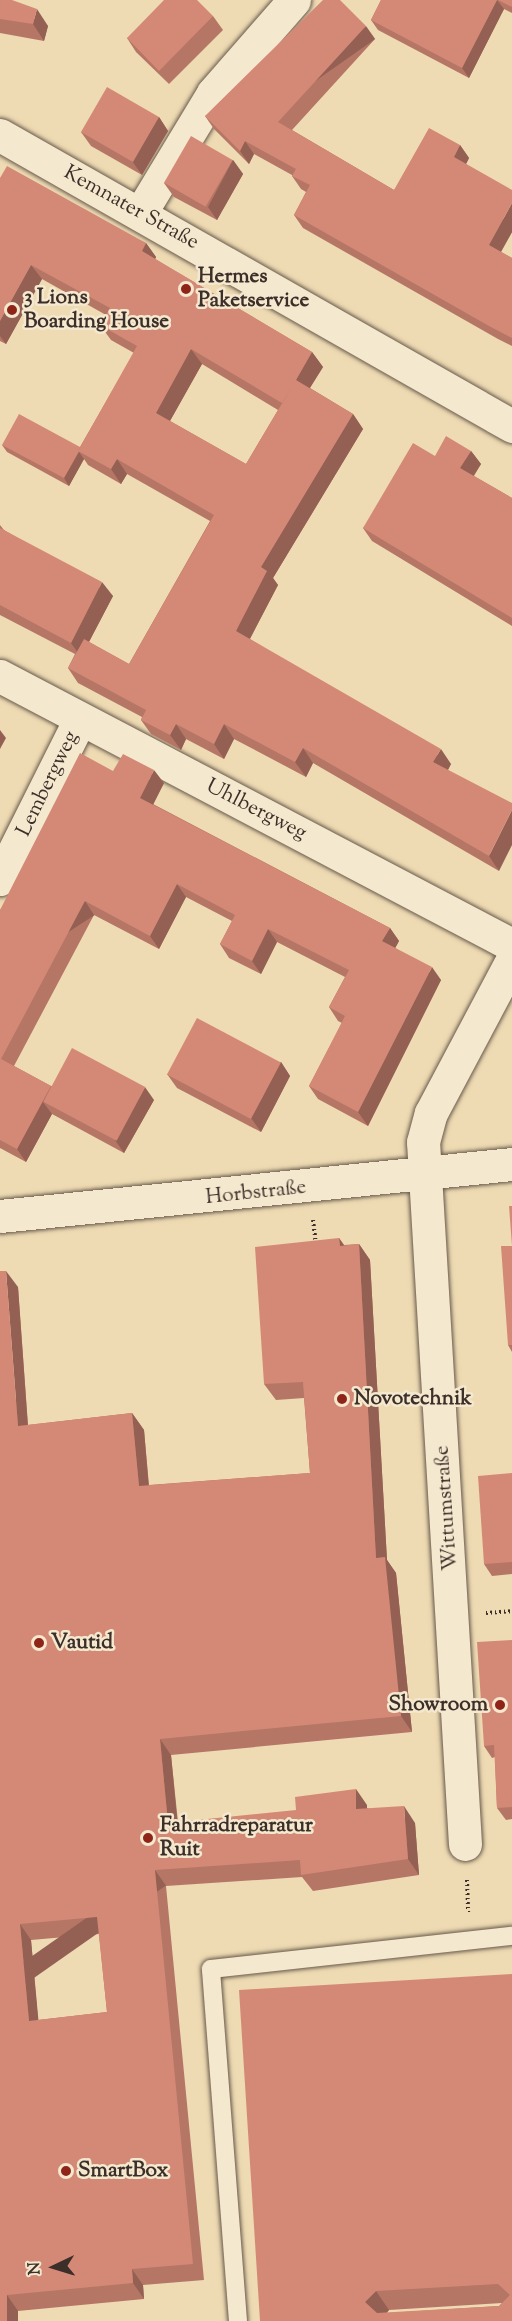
<!DOCTYPE html>
<html>
<head>
<meta charset="utf-8">
<style>
  body { margin:0 }
  #map { position:relative; width:512px; height:2321px; overflow:hidden; background:#eedbb3; font-family:"Sorts Mill Goudy",serif }
  div>[style] { position:absolute }
  .path>* { height:4px; margin-top:-2px; transform-origin:0; background:repeating-linear-gradient(90deg,#3c2e29 0 1.5px,transparent 0 4.5px) }
  .roads { filter:drop-shadow(0 0 2px #68594c) drop-shadow(0 0 2px #68594c) }
  .lane>* { height:18px; margin:-9px; padding:0 9px; transform-origin:9px; border-radius:9px; background:#f4e8ce }
  .street>* { height:33px; margin:-16.5px; padding:0 16.5px; transform-origin:16.5px; border-radius:16.5px; background:#f4e8ce }
  .wall>* { inset:0; background:#b67665 }
  .shaded-wall>* { inset:0; background:#946053; transform-origin:0 0 }
  .building>* { inset:0; background:#d48976; transform-origin:0 0 }
  .dots>* { width:16px; height:16px; translate:-50% -50%; box-sizing:border-box; border:3px solid #f4e8ce; border-radius:50% }
  span { translate:-50% -50%; white-space:nowrap; text-align:center; line-height:1.15; -webkit-text-stroke:5px #f4e8ce; paint-order:stroke }
  .street-label { font-size:21px; color:#3c2e29 }
  .poi-label { font-size:21px; color:#3c2e29; font-weight:700 }
  .left { translate:0 -50%; text-align:left }
  .right { translate:-100% -50%; text-align:right }
  .north { position:absolute; left:24px; top:2237px; width:60px; height:60px; -webkit-text-stroke:4px #f4e8ce; paint-order:stroke; rotate:266deg; font-size:16px; font-weight:700; line-height:24px; text-align:center; color:#3c2e29 }
  .north::after { content:''; display:block; margin:auto; width:21px; height:27px; background:#3c2e29; clip-path:polygon(50% 0,100% 100%,50% 72%,0 100%) }
</style>
</head>
<body>
<div id="map">
  <div class="path">
    <div style="left:313px;top:1220px;width:26px;rotate:83deg"></div>
    <div style="left:486px;top:1613px;width:26px;rotate:-4deg"></div>
    <div style="left:467px;top:1880px;width:32px;rotate:88deg"></div>
  </div>
  <div class="roads">
    <div class="lane">
      <div style="left:238px;top:2321px;width:353px;rotate:-94.4deg"></div>
      <div style="left:211px;top:1969px;width:303px;rotate:-6.3deg"></div>
    </div>
    <div class="street">
      <div style="left:0;top:135px;width:589px;rotate:29.61deg"></div>
      <div style="left:141px;top:212px;width:139px;rotate:-58.8deg"></div>
      <div style="left:213px;top:93px;width:123px;rotate:-48.9deg"></div>
      <div style="left:0;top:676px;width:578px;rotate:27.72deg"></div>
      <div style="left:0;top:879px;width:177px;rotate:-63.4deg"></div>
      <div style="left:0;top:1216px;width:515px;rotate:-5.8deg"></div>
      <div style="left:465px;top:1844px;width:703px;rotate:-93.42deg"></div>
      <div style="left:423px;top:1142px;width:30px;rotate:-75deg"></div>
      <div style="left:431px;top:1113px;width:173px;rotate:-62.1deg"></div>
    </div>
  </div>
  <div class="wall">
    <div style="clip-path:polygon(0 0,48px 26px,44px 41px,0 33px)"></div>
    <div style="clip-path:polygon(381px 0,512px 0,512px 13px,504px 9px,469px 78px,378px 30px,371px 20px)"></div>
    <div style="clip-path:polygon(213px 16px,223px 30px,169px 84px,136px 52px,127px 38px)"></div>
    <div style="clip-path:polygon(375px 39px,292px 130px,394px 190px,460px 145px,469px 158px,466px 164px,512px 232px,501px 252px,512px 258px,512px 346px,498px 339px,303px 228px,294px 215px,306px 192px,301px 189px,292px 176px,292px 175px,254px 154px,249px 164px,214px 129px,205px 116px)"></div>
    <div style="clip-path:polygon(159px 117px,168px 131px,142px 175px,91px 146px,81px 132px)"></div>
    <div style="clip-path:polygon(233px 160px,243px 174px,217px 220px,174px 197px,164px 183px)"></div>
    <div style="clip-path:polygon(evenodd,0 178px,146px 243px,156px 257px,155px 259px,312px 352px,323px 367px,310px 388px,353px 414px,363px 429px,273px 578px,278px 585px,250px 639px,451px 764px,448px 770px,499px 871px,313px 763px,306px 777px,234px 739px,224px 759px,186px 739px,181px 750px,151px 734px,141px 720px,142px 717px,78px 683px,68px 668px,75px 654px,0 615px,0 525px,4px 530px,113px 596px,89px 642px,129px 664px,210px 521px,127px 474px,121px 484px,88px 465px,84px 459px,69px 486px,7px 452px,2px 445px,80px 447px,134px 353px,111px 340px,100px 325px,106px 315px,42px 279px,6px 344px,0 341px,0 178px,202px 364px,278px 410px,246px 464px,170px 421px,202px 364px)"></div>
    <div style="clip-path:polygon(471px 451px,481px 464px,474px 476px,512px 498px,512px 626px,372px 541px,363px 528px,435px 456px)"></div>
    <div style="clip-path:polygon(113px 771px,164px 783px,153px 804px,390px 928px,399px 941px,395px 948px,441px 980px,368px 1126px,318px 1099px,309px 1086px,342px 1023px,338px 1021px,329px 1007px,345px 977px,277px 942px,261px 974px,229px 958px,220px 944px,232px 921px,186px 897px,159px 949px,94px 915px,14px 1066px,51px 1086px,154px 1100px,124px 1153px,52px 1114px,26px 1162px,0 1148px,0 910px)"></div>
    <div style="clip-path:polygon(281px 1062px,290px 1076px,261px 1132px,177px 1088px,167px 1074px)"></div>
    <div style="clip-path:polygon(512px 1206px,512px 1352px,508px 1345px,512px 1246px)"></div>
    <div style="clip-path:polygon(evenodd,339px 1238px,344px 1245px,359px 1244px,370px 1260px,387px 1560px,396px 1573px,412px 1732px,171px 1755px,178px 1822px,367px 1805px,367px 1808px,415px 1823px,419px 1875px,313px 1891px,302px 1877px,166px 1886px,204px 2280px,143px 2285px,144px 2299px,18px 2311px,18px 2321px,0 2321px,18px 1287px,28px 1425px,132px 1413px,144px 1430px,149px 1485px,310px 1473px,304px 1398px,276px 1400px,264px 1384px,339px 1238px,99px 1934px,107px 2012px,38px 2020px,31px 1940px,99px 1934px)"></div>
    <div style="clip-path:polygon(512px 1473px,512px 1574px,492px 1576px,484px 1564px)"></div>
    <div style="clip-path:polygon(512px 1640px,512px 1819px,506px 1820px,497px 1808px,495px 1757px,492px 1758px,484px 1746px)"></div>
    <div style="clip-path:polygon(evenodd,512px 1974px,512px 2321px,260px 2321px,512px 1974px,502px 2303px,499px 2306px,387px 2313px,389px 2310px,502px 2303px)"></div>
  </div>
  <div class="shaded-wall">
    <div style="clip-path:polygon(497px 0,504px 9px,469px 78px,462px 68px)"></div>
    <div style="clip-path:polygon(37px 9px,48px 26px,44px 41px,33px 24px)"></div>
    <div style="left:366px;top:26px;width:16px;height:130px;rotate:55deg"></div>
    <div style="clip-path:polygon(159px 117px,168px 131px,142px 175px,132px 161px)"></div>
    <div style="clip-path:polygon(245px 141px,254px 154px,249px 164px,240px 151px)"></div>
    <div style="clip-path:polygon(460px 145px,469px 158px,463px 170px,454px 157px)"></div>
    <div style="clip-path:polygon(233px 160px,243px 174px,217px 220px,208px 207px)"></div>
    <div style="clip-path:polygon(512px 203px,512px 232px,498px 257px,489px 245px)"></div>
    <div style="clip-path:polygon(146px 243px,156px 257px,152px 266px,142px 251px)"></div>
    <div style="clip-path:polygon(31px 265px,42px 279px,6px 344px,0 336px,0 321px)"></div>
    <div style="clip-path:polygon(191px 349px,202px 364px,166px 428px,156px 413px)"></div>
    <div style="clip-path:polygon(312px 352px,323px 367px,306px 394px,296px 380px)"></div>
    <div style="clip-path:polygon(353px 414px,363px 429px,273px 578px,278px 585px,246px 646px,236px 631px,261px 567px)"></div>
    <div style="clip-path:polygon(471px 451px,481px 464px,470px 481px,460px 468px)"></div>
    <div style="clip-path:polygon(79px 452px,84px 459px,69px 486px,64px 478px)"></div>
    <div style="clip-path:polygon(117px 459px,127px 474px,121px 484px,111px 469px)"></div>
    <div style="clip-path:polygon(102px 582px,113px 596px,81px 657px,71px 643px)"></div>
    <div style="clip-path:polygon(176px 724px,186px 739px,181px 750px,170px 735px)"></div>
    <div style="clip-path:polygon(224px 724px,234px 739px,224px 759px,214px 744px)"></div>
    <div style="clip-path:polygon(0 730px,6px 738px,0 749px)"></div>
    <div style="clip-path:polygon(303px 748px,313px 763px,306px 777px,295px 762px)"></div>
    <div style="clip-path:polygon(441px 749px,451px 764px,444px 777px,433px 762px)"></div>
    <div style="clip-path:polygon(154px 770px,164px 783px,150px 811px,140px 798px)"></div>
    <div style="clip-path:polygon(512px 810px,512px 845px,499px 871px,489px 856px)"></div>
    <div style="clip-path:polygon(177px 884px,186px 897px,159px 949px,150px 936px)"></div>
    <div style="left:85px;top:901px;width:17px;height:179px;rotate:57deg"></div>
    <div style="clip-path:polygon(390px 928px,399px 941px,392px 954px,382px 941px)"></div>
    <div style="clip-path:polygon(268px 929px,277px 942px,261px 974px,252px 961px)"></div>
    <div style="clip-path:polygon(432px 967px,441px 980px,368px 1126px,358px 1112px)"></div>
    <div style="clip-path:polygon(281px 1062px,290px 1076px,261px 1132px,251px 1118px)"></div>
    <div style="clip-path:polygon(51px 1086px,43px 1102px,52px 1114px,26px 1162px,17px 1149px)"></div>
    <div style="clip-path:polygon(145px 1087px,154px 1100px,124px 1153px,115px 1140px)"></div>
    <div style="clip-path:polygon(339px 1238px,350px 1254px,340px 1246px)"></div>
    <div style="clip-path:polygon(359px 1244px,370px 1260px,387px 1560px,396px 1573px,412px 1732px,401px 1716px,376px 1558px)"></div>
    <div style="clip-path:polygon(6px 1271px,18px 1287px,29px 1442px,18px 1426px)"></div>
    <div style="clip-path:polygon(132px 1413px,144px 1430px,150px 1502px,139px 1486px)"></div>
    <div style="clip-path:polygon(160px 1739px,171px 1755px,179px 1839px,168px 1823px)"></div>
    <div style="clip-path:polygon(356px 1789px,367px 1805px,367px 1825px,356px 1809px)"></div>
    <div style="clip-path:polygon(404px 1806px,415px 1823px,419px 1875px,408px 1859px)"></div>
    <div style="left:155px;top:1870px;width:19px;height:396px;rotate:55deg"></div>
    <div style="clip-path:polygon(20px 1924px,31px 1940px,40px 2037px,29px 2021px)"></div>
    <div style="clip-path:polygon(132px 2269px,143px 2285px,144px 2299px,133px 2283px)"></div>
    <div style="clip-path:polygon(376px 2291px,389px 2310px,379px 2321px,365px 2302px)"></div>
    <div style="clip-path:polygon(7px 2295px,18px 2311px,18px 2321px,7px 2321px)"></div>
  </div>
  <div class="building">
    <div style="clip-path:polygon(0 0,12px 0,37px 9px,33px 24px,0 19px)"></div>
    <div style="clip-path:polygon(164px 0,197px 0,213px 16px,159px 71px,127px 38px)"></div>
    <div style="clip-path:polygon(323px 0,340px 0,366px 26px,278px 122px,394px 190px,429px 128px,460px 145px,454px 157px,512px 190px,512px 203px,489px 245px,512px 258px,512px 338px,489px 326px,294px 215px,310px 185px,292px 176px,296px 169px,245px 141px,240px 151px,205px 116px)"></div>
    <div style="clip-path:polygon(381px 0,497px 0,462px 68px,371px 20px)"></div>
    <div style="clip-path:polygon(498px 0,512px 0,512px 7px)"></div>
    <div style="left:107px;top:87px;width:60px;height:52px;rotate:30deg"></div>
    <div style="left:191px;top:136px;width:48px;height:54px;rotate:30deg"></div>
    <div style="clip-path:polygon(evenodd,7px 166px,146px 243px,142px 251px,312px 352px,296px 380px,353px 414px,261px 567px,267px 571px,236px 631px,441px 749px,433px 762px,512px 803px,512px 810px,489px 856px,303px 748px,295px 762px,224px 724px,214px 744px,176px 724px,170px 735px,141px 720px,146px 710px,68px 668px,84px 639px,129px 664px,214px 515px,117px 459px,111px 469px,78px 451px,137px 346px,100px 325px,110px 308px,31px 265px,0 321px,0 178px,7px 166px,191px 349px,282px 403px,293px 385px,246px 464px,156px 413px,191px 349px)"></div>
    <div style="clip-path:polygon(19px 414px,80px 447px,78px 451px,79px 451px,64px 478px,2px 445px)"></div>
    <div style="clip-path:polygon(446px 436px,471px 451px,460px 468px,512px 498px,512px 618px,363px 528px,413px 443px,435px 456px)"></div>
    <div style="clip-path:polygon(0 528px,102px 582px,71px 643px,0 605px)"></div>
    <div style="clip-path:polygon(80px 753px,113px 771px,123px 754px,154px 770px,140px 798px,390px 928px,382px 941px,432px 967px,358px 1112px,309px 1086px,345px 1016px,329px 1007px,349px 970px,268px 929px,252px 961px,220px 944px,235px 915px,177px 884px,150px 936px,85px 901px,1px 1059px,51px 1086px,17px 1149px,0 1140px,0 910px)"></div>
    <div style="left:197px;top:1018px;width:95px;height:64px;rotate:28deg"></div>
    <div style="left:72px;top:1048px;width:83px;height:61px;rotate:28deg"></div>
    <div style="clip-path:polygon(509px 1206px,512px 1206px,512px 1345px,508px 1345px,501px 1246px,512px 1246px)"></div>
    <div style="clip-path:polygon(evenodd,339px 1238px,340px 1246px,359px 1244px,376px 1558px,385px 1557px,401px 1716px,160px 1739px,168px 1823px,296px 1810px,295px 1797px,356px 1789px,356px 1809px,404px 1806px,408px 1859px,301px 1875px,300px 1860px,155px 1870px,193px 2264px,132px 2269px,133px 2283px,7px 2295px,7px 2321px,0 2321px,0 1271px,6px 1271px,18px 1426px,132px 1413px,139px 1486px,310px 1473px,303px 1382px,264px 1384px,255px 1247px,339px 1238px,97px 1917px,107px 2012px,29px 2021px,20px 1924px,97px 1917px)"></div>
    <div style="clip-path:polygon(512px 1473px,512px 1562px,484px 1564px,478px 1476px)"></div>
    <div style="clip-path:polygon(512px 1640px,512px 1807px,497px 1808px,494px 1745px,484px 1746px,477px 1642px)"></div>
    <div style="clip-path:polygon(evenodd,512px 1974px,512px 2321px,260px 2321px,239px 1990px,512px 1974px,498px 2284px,510px 2295px,499px 2306px,377px 2313px,365px 2302px,376px 2291px,498px 2284px)"></div>
  </div>
  <div class="dots">
    <div style="left:186px;top:289px;background:#8f2418"></div>
    <div style="left:12px;top:310px;background:#8f2418"></div>
    <div style="left:342px;top:1399px;background:#8f2418"></div>
    <div style="left:39px;top:1643px;background:#8f2418"></div>
    <div style="left:500px;top:1705px;background:#8f2418"></div>
    <div style="left:148px;top:1838px;background:#8f2418"></div>
    <div style="left:66px;top:2171px;background:#8f2418"></div>
  </div>
  <div class="street-label">
    <span style="left:131px;top:208px;rotate:29deg">Kemnater Straße</span>
    <span style="left:48px;top:784px;rotate:-64deg">Lembergweg</span>
    <span style="left:256px;top:810px;rotate:27deg">Uhlbergweg</span>
    <span style="left:256px;top:1193px;rotate:-6deg">Horbstraße</span>
    <span style="left:447px;top:1508px;rotate:-94deg">Wittumstraße</span>
  </div>
  <div class="poi-label">
    <span class="left" style="left:198px;top:289px">Hermes<br>Paketservice</span>
    <span class="left" style="left:24px;top:310px">3 Lions<br>Boarding House</span>
    <span class="left" style="left:354px;top:1399px">Novotechnik</span>
    <span class="left" style="left:51px;top:1643px">Vautid</span>
    <span class="right" style="left:488px;top:1705px">Showroom</span>
    <span class="left" style="left:160px;top:1838px">Fahrradreparatur<br>Ruit</span>
    <span class="left" style="left:78px;top:2171px">SmartBox</span>
  </div>
  <div class="north">N</div>
</div>
</body>
</html>
